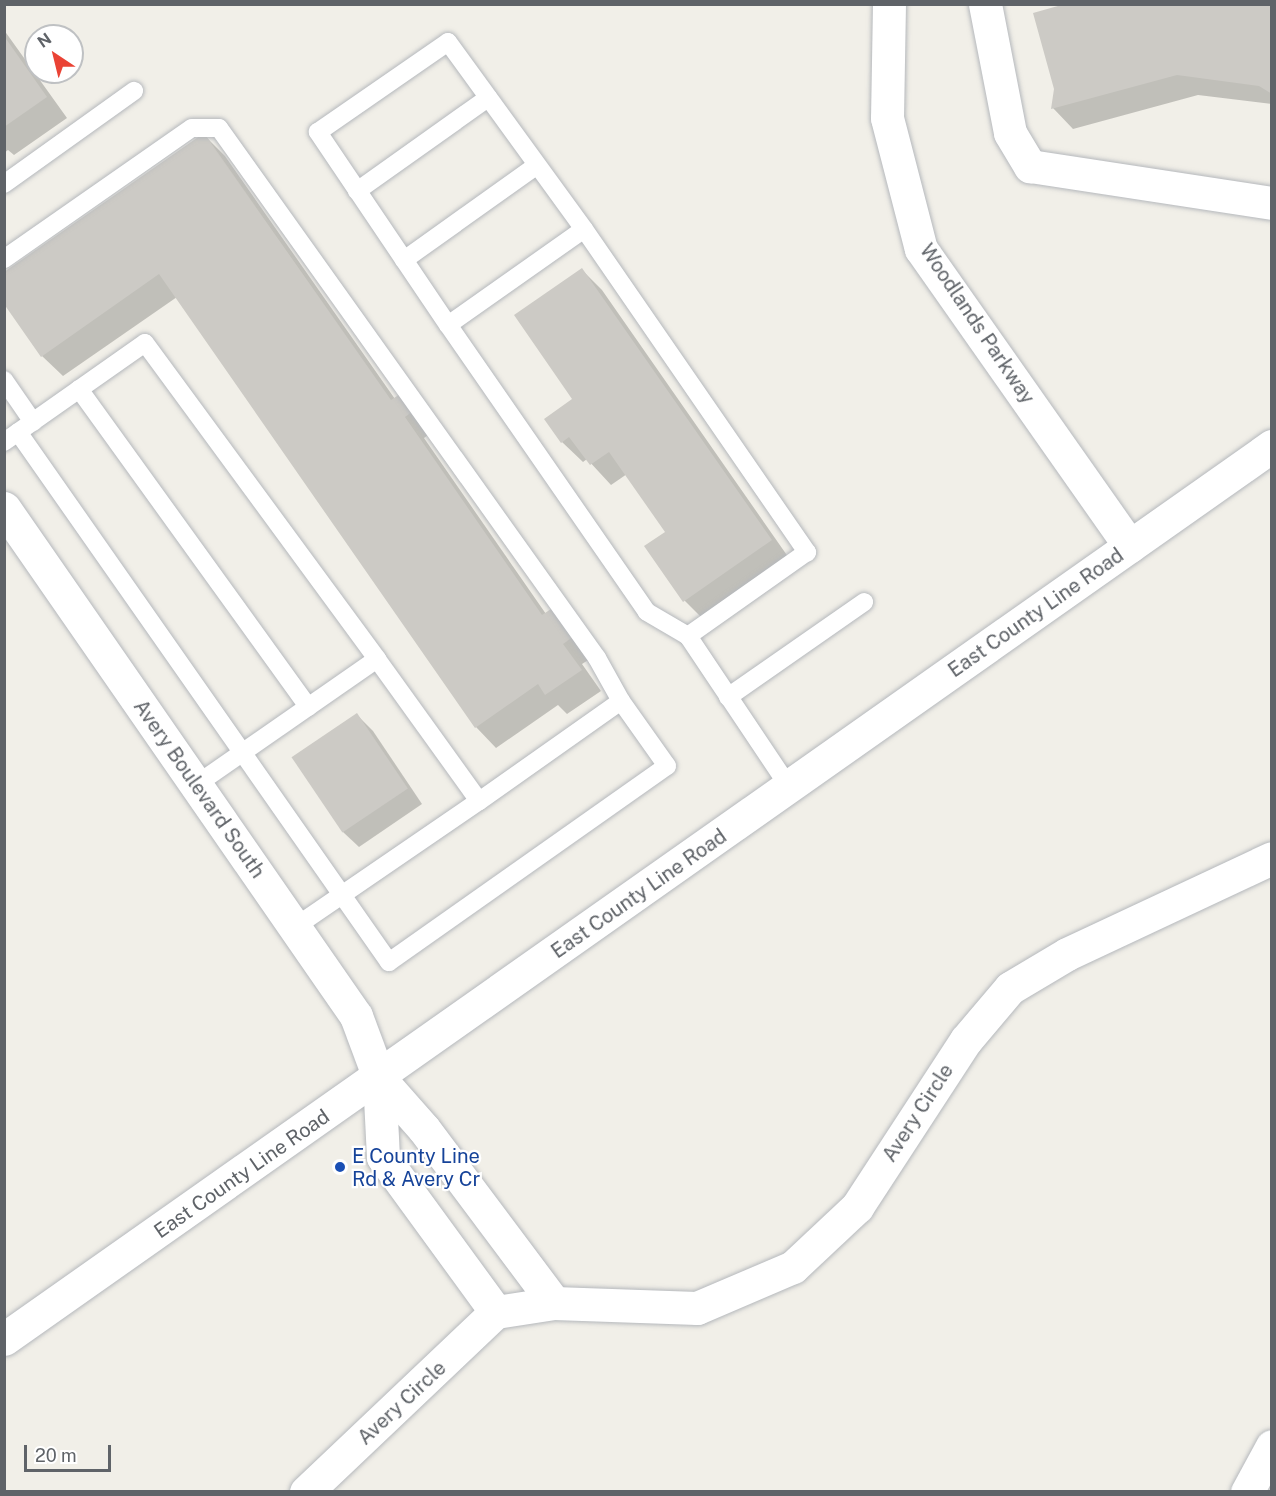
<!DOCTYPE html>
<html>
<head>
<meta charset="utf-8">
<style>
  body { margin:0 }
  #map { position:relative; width:1276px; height:1496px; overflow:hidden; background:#f1efe8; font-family:"Public Sans",sans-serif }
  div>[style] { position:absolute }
  .shadow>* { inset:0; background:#0003 }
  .building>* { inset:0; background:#cccac5; transform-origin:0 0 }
  .roads { filter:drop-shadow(0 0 2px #b5b8bc) drop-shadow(0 0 2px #b5b8bc) }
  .service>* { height:18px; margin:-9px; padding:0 9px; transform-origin:9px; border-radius:9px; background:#fff }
  .minor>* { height:33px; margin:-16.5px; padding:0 16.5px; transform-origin:16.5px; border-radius:16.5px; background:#fff }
  .secondary>* { height:33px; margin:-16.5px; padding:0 16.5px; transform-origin:16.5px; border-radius:16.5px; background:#fff }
  .dots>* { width:16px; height:16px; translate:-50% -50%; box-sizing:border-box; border:3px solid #fff; border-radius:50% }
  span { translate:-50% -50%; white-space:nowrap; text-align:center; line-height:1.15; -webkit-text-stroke:4.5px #fff; paint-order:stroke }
  .street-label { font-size:20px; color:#5f6368 }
  .transit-label { font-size:20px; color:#164399 }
  .left { translate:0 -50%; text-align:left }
  .frame { position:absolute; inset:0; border:6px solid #5f6368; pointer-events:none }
  .north { position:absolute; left:24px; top:24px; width:60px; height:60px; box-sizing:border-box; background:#fff; border:2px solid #bfc1c3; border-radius:50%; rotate:325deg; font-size:16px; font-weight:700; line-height:24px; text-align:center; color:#5f6368 }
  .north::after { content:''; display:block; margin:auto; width:21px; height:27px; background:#ea4335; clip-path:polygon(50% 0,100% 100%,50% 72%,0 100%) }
  .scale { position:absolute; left:24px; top:1445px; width:87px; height:27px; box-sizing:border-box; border:3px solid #5f6368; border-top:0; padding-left:8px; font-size:18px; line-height:21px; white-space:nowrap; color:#5f6368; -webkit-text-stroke:4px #fff; paint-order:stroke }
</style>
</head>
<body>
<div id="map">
  <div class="shadow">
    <div style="clip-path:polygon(1272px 4px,1272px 104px,1198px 95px,1073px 129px,1053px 108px)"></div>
    <div style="clip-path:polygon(4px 30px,67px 118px,14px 155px,8px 150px,4px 153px)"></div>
    <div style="clip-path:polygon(204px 135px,225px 156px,395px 399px,400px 396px,432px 432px,424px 438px,546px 614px,593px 657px,582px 664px,601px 691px,567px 714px,558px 705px,496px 748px,476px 727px,177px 297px,63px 376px,42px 356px)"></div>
    <div style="clip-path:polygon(582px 270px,602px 290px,791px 561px,705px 621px,685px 601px,667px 532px,627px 474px,611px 485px,587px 459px,583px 462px,562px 442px,574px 399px)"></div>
    <div style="clip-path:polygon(357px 715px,373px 731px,422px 804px,359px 847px,343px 832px,294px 759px)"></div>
  </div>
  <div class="building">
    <div style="clip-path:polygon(1065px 4px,1272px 4px,1272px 94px,1259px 86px,1177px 75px,1051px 109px,1054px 89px,1033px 13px)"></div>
    <div style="clip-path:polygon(4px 36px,47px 97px,4px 127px)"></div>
    <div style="clip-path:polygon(204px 133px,391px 400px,400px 394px,413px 411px,405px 417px,542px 615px,554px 607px,574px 636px,563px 644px,582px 670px,545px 695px,538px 684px,475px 728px,159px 274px,41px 357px,4px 304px,4px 272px)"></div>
    <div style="clip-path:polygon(582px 268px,772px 540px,683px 602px,644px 546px,665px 532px,609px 452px,590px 465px,569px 437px,561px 443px,544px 419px,572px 399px,514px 315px)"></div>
    <div style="left:357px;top:713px;width:91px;height:79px;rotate:56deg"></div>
  </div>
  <div class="roads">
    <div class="service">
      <div style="left:4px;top:184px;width:160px;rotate:-35.6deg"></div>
      <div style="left:357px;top:191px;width:161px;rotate:-35.4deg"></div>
      <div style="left:4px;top:259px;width:229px;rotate:-34.9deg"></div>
      <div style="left:192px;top:128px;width:27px"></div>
      <div style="left:219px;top:128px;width:651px;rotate:54.5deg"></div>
      <div style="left:597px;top:658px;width:49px;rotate:60.8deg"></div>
      <div style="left:404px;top:260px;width:163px;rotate:-35.5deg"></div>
      <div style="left:448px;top:325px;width:233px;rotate:-124deg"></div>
      <div style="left:318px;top:132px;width:158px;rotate:-34.7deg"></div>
      <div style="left:448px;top:42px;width:231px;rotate:54deg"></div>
      <div style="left:4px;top:380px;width:51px;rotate:55.4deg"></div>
      <div style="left:79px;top:389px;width:392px;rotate:54.2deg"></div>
      <div style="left:18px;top:432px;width:647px;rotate:55.01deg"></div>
      <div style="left:389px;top:962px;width:340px;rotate:-35.2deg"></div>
      <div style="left:667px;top:766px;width:80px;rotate:-125.3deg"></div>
      <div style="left:621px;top:701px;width:174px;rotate:144.8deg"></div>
      <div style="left:4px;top:442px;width:172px;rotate:-35.1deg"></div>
      <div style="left:145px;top:343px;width:392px;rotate:53.7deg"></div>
      <div style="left:377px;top:659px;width:219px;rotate:145.2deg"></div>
      <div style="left:688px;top:636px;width:48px;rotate:-149.7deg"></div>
      <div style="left:647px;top:612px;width:349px;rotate:-124.7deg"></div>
      <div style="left:448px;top:325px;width:166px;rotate:-35.2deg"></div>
      <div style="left:584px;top:229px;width:393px;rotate:55.4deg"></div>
      <div style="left:807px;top:552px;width:146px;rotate:144.8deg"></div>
      <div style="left:688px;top:636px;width:182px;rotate:56.2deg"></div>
      <div style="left:728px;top:697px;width:166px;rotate:-34.9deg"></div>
      <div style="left:295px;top:927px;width:223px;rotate:-34.4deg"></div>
      <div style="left:479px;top:801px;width:175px;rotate:-125.7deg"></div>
    </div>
    <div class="minor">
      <div style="left:889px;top:4px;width:114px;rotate:91deg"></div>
      <div style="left:887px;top:118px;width:135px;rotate:75.5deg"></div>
      <div style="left:921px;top:249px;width:363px;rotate:54.9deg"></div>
      <div style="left:985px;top:4px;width:131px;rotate:79deg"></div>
      <div style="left:1010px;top:133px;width:39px;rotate:59deg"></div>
      <div style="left:1030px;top:166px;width:245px;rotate:8.7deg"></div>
      <div style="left:4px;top:508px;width:618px;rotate:55.28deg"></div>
      <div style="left:356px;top:1016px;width:66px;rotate:69.6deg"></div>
      <div style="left:496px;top:1312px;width:192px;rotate:-126.1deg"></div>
      <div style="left:383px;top:1157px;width:79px;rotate:-92.9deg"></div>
      <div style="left:379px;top:1078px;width:68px;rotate:48.6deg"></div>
      <div style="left:424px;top:1129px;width:217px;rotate:53.2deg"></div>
      <div style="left:306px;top:1492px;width:262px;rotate:-43.5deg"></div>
      <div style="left:496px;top:1312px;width:59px;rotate:-8.8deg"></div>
      <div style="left:554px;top:1303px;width:143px;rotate:2deg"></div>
      <div style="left:697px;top:1308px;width:104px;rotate:-23.1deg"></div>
      <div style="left:793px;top:1267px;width:88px;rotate:-43.2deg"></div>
      <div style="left:857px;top:1207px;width:199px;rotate:-56.9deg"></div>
      <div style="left:966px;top:1040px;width:68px;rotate:-49.8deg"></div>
      <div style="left:1010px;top:988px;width:66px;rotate:-30.8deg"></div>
      <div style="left:1067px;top:954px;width:226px;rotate:-25.1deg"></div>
      <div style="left:1247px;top:1492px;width:52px;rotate:-61.5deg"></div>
    </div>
    <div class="secondary">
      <div style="left:4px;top:1339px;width:1551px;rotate:-35.16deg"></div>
    </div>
  </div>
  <div class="dots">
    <div style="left:340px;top:1167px;background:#1a4fb4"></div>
  </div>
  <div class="street-label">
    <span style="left:977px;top:324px;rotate:56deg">Woodlands Parkway</span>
    <span style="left:1036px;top:613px;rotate:-35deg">East County Line Road</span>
    <span style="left:199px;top:789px;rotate:55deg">Avery Boulevard South</span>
    <span style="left:639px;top:894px;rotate:-35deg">East County Line Road</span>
    <span style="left:918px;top:1113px;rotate:-57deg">Avery Circle</span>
    <span style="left:242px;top:1174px;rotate:-35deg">East County Line Road</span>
    <span style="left:402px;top:1403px;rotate:-43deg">Avery Circle</span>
  </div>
  <div class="transit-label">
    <span class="left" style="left:352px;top:1168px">E County Line<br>Rd &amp; Avery Cr</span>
  </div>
  <div class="frame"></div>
  <div class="north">N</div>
  <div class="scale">20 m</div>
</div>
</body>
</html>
